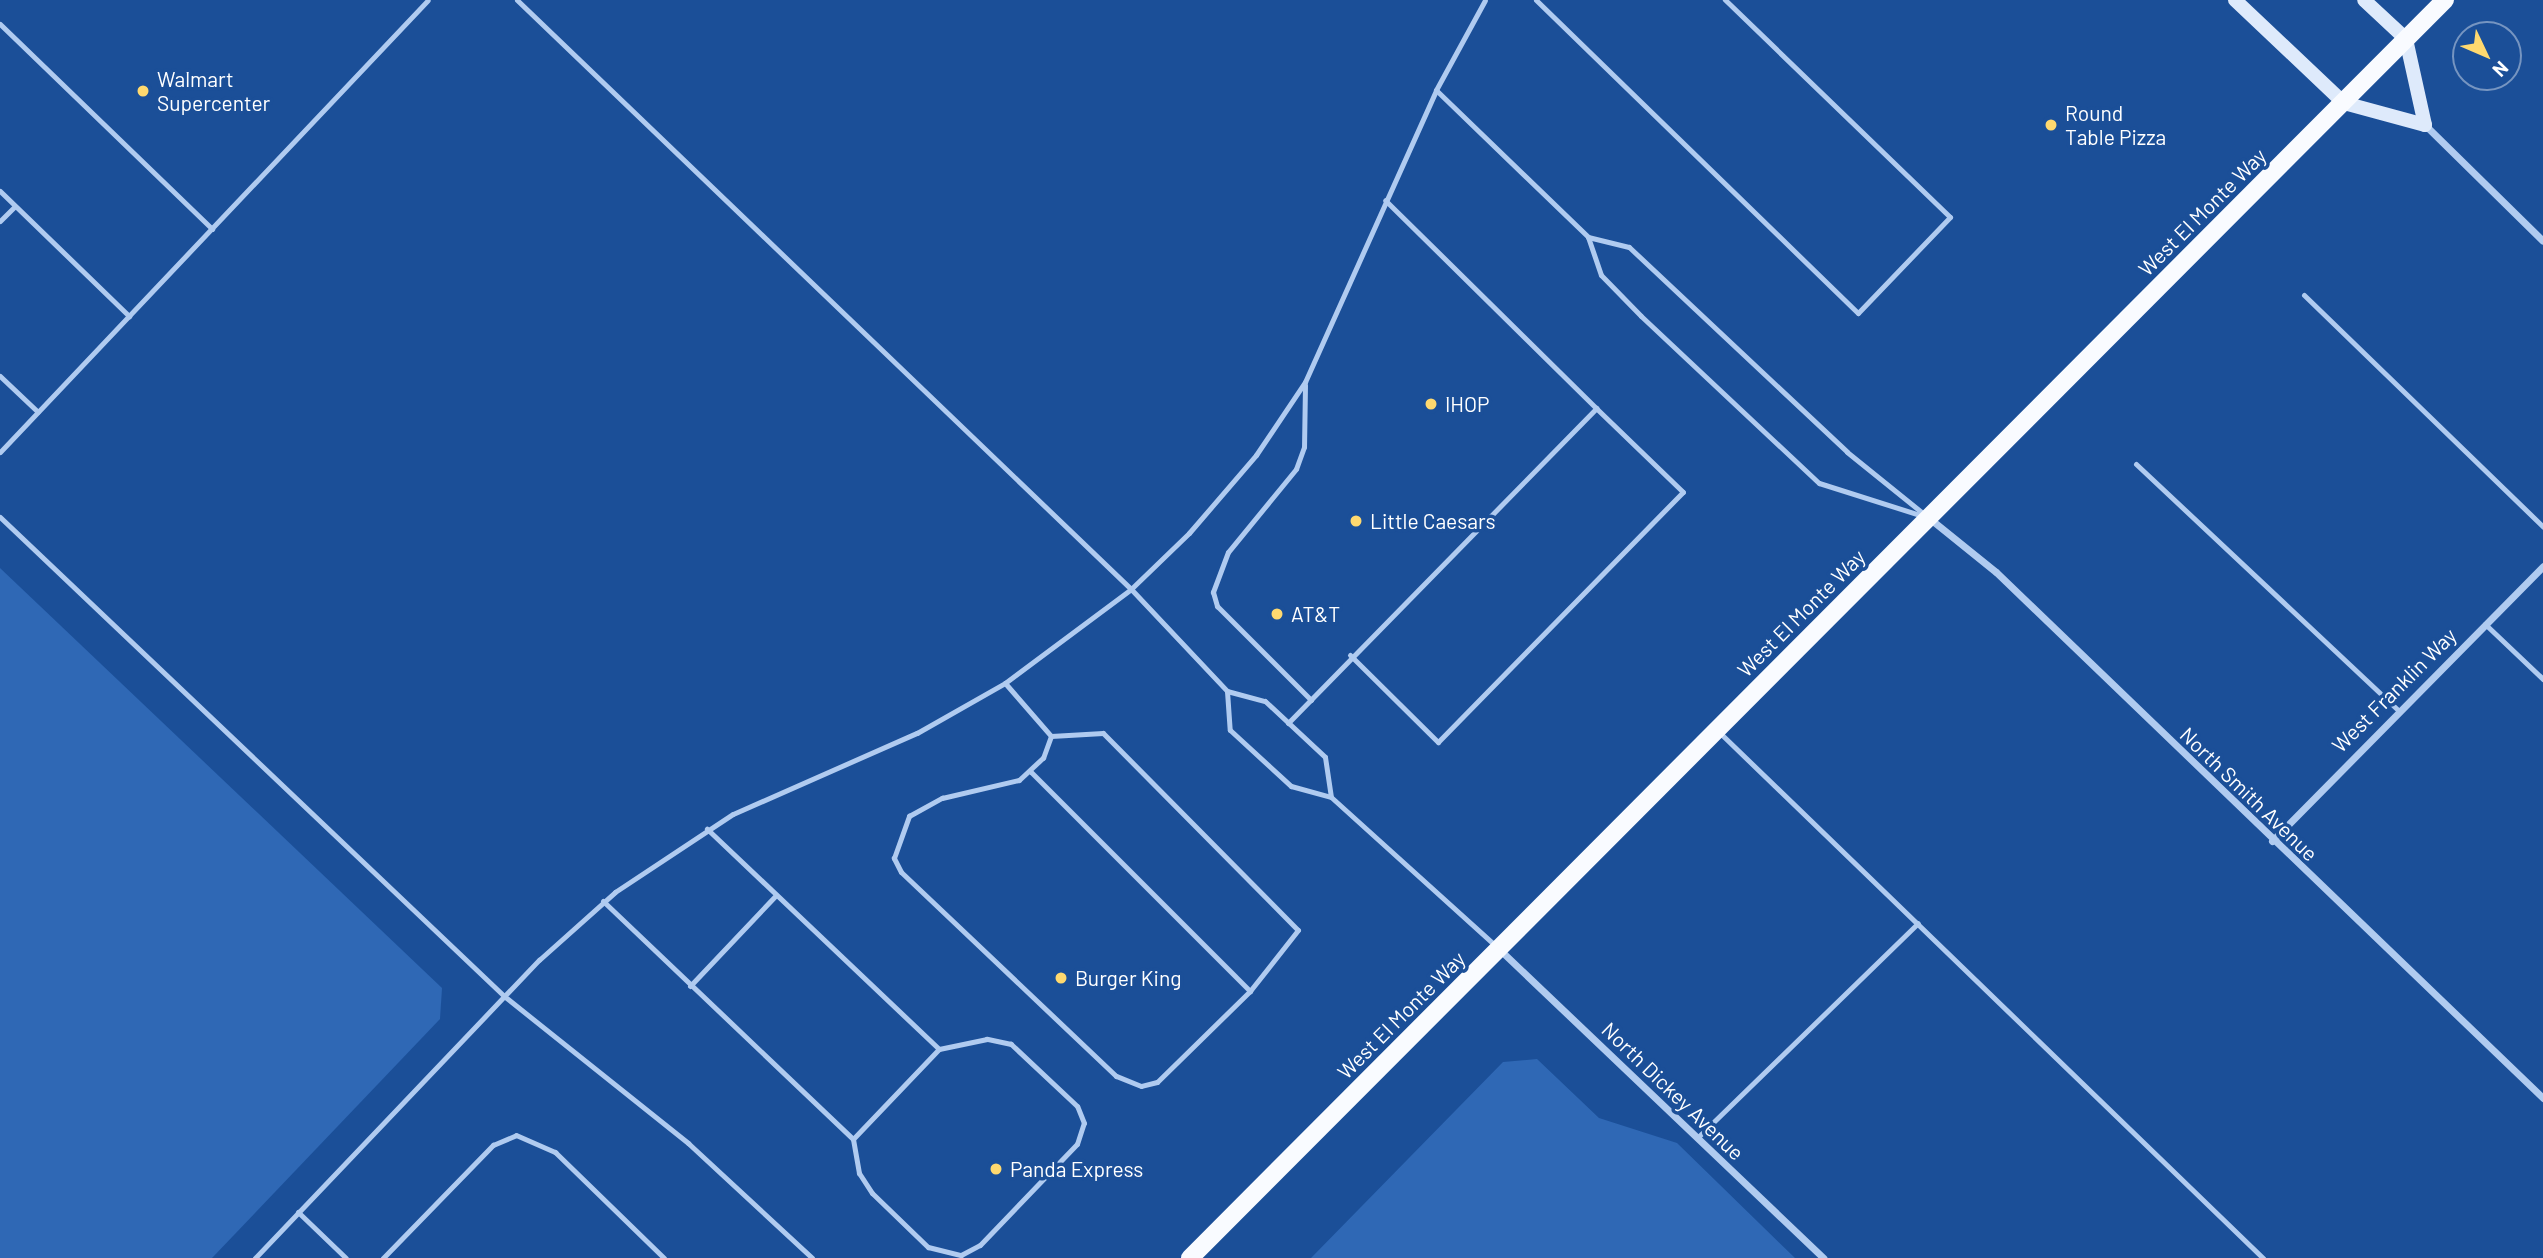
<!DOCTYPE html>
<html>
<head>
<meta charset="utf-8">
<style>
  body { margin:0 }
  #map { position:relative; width:2543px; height:1258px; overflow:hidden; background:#1b4f98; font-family:Barlow,sans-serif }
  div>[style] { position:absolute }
  .green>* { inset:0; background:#2f68b5 }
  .lane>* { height:5px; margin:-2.5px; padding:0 2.5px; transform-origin:2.5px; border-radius:2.5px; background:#b0cbf0 }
  .street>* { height:7px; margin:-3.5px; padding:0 3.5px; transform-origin:3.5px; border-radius:3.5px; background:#b0cbf0 }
  .secondary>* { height:14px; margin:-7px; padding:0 7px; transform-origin:7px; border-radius:7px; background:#deeafb }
  .primary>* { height:18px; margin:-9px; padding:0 9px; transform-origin:9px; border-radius:9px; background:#f9fbff }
  .dots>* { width:19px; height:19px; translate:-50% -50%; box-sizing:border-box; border:4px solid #1b4f98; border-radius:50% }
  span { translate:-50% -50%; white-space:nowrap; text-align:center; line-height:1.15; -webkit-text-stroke:7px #1b4f98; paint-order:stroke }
  .poi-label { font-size:21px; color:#fff }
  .left { translate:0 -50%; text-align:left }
  .street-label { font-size:21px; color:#fff }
  .north { position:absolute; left:2452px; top:21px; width:70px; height:70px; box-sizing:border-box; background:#1b4f98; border:2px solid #7695c1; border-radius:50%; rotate:134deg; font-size:19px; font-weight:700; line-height:28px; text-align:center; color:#fff }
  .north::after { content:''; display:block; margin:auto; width:24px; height:32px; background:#ffd96f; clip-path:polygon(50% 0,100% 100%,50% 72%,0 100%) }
</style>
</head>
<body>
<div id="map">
  <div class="green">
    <div style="clip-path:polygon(0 568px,442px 988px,440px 1019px,212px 1258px,0 1258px)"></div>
    <div style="clip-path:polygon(1537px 1059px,1599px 1118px,1677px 1143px,1795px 1258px,1311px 1258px,1503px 1062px)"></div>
  </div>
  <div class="lane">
    <div style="left:517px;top:0;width:851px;rotate:43.81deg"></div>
    <div style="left:1131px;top:589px;width:140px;rotate:46.7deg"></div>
    <div style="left:1227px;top:691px;width:39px;rotate:15deg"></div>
    <div style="left:1265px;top:701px;width:82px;rotate:43deg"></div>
    <div style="left:1325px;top:757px;width:40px;rotate:81.5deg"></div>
    <div style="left:1536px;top:0;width:449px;rotate:44.2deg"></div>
    <div style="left:1858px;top:313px;width:133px;rotate:-46.2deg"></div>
    <div style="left:1950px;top:217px;width:313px;rotate:-136deg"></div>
    <div style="left:0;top:24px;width:295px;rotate:44deg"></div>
    <div style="left:1436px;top:90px;width:211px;rotate:44deg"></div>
    <div style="left:1588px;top:237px;width:40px;rotate:71.1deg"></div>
    <div style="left:1601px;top:275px;width:57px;rotate:45.7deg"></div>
    <div style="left:1641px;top:316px;width:244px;rotate:43.2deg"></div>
    <div style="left:1819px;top:483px;width:112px;rotate:17.6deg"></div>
    <div style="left:0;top:191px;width:180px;rotate:44.1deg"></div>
    <div style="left:0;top:221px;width:21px;rotate:-45deg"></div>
    <div style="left:1588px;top:237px;width:42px;rotate:13.7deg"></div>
    <div style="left:1629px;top:247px;width:299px;rotate:43.2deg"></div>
    <div style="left:1847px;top:452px;width:100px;rotate:38.9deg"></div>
    <div style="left:2304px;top:295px;width:333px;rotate:44.1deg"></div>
    <div style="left:0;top:376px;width:52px;rotate:43.5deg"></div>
    <div style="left:1305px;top:385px;width:62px;rotate:90.9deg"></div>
    <div style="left:1304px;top:447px;width:23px;rotate:110deg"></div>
    <div style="left:1296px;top:469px;width:107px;rotate:129.3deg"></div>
    <div style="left:1228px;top:552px;width:43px;rotate:110.6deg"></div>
    <div style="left:1213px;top:592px;width:15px;rotate:74deg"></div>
    <div style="left:1217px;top:606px;width:133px;rotate:45deg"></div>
    <div style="left:0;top:452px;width:622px;rotate:-46.56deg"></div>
    <div style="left:2136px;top:464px;width:359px;rotate:43.2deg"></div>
    <div style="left:0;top:517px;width:695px;rotate:43.54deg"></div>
    <div style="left:504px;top:996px;width:236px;rotate:38.6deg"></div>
    <div style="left:688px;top:1143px;width:169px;rotate:42.8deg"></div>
    <div style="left:2485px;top:624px;width:80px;rotate:43.5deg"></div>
    <div style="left:1350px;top:655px;width:124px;rotate:44.7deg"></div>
    <div style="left:1438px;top:742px;width:350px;rotate:-45.6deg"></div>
    <div style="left:1683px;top:492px;width:121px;rotate:-136deg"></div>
    <div style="left:1005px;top:683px;width:70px;rotate:49deg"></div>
    <div style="left:1051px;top:736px;width:52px;rotate:-3.3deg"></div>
    <div style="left:1103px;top:733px;width:277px;rotate:45.3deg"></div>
    <div style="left:1298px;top:930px;width:78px;rotate:128.2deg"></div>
    <div style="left:1250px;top:991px;width:130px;rotate:135.6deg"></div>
    <div style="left:1157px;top:1082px;width:16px;rotate:166deg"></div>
    <div style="left:1141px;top:1086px;width:27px;rotate:-158deg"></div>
    <div style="left:1116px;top:1076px;width:296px;rotate:-136.5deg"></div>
    <div style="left:901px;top:872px;width:16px;rotate:-117deg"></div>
    <div style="left:894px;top:858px;width:45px;rotate:-70.3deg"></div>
    <div style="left:909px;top:816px;width:38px;rotate:-29deg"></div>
    <div style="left:942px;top:798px;width:79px;rotate:-13.2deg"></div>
    <div style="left:1019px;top:780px;width:33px;rotate:-43deg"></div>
    <div style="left:1043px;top:758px;width:23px;rotate:-70deg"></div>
    <div style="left:1227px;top:691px;width:39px;rotate:86deg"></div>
    <div style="left:1230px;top:730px;width:83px;rotate:42.6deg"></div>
    <div style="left:1291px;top:786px;width:41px;rotate:15.4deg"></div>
    <div style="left:1331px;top:797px;width:222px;rotate:42.1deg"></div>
    <div style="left:1288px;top:723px;width:441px;rotate:-45.6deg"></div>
    <div style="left:1596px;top:408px;width:296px;rotate:-135.4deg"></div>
    <div style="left:1719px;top:732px;width:757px;rotate:44.04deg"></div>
    <div style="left:1031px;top:772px;width:310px;rotate:45deg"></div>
    <div style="left:603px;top:901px;width:345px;rotate:43.6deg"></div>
    <div style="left:853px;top:1139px;width:124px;rotate:-46.3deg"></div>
    <div style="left:939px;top:1049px;width:320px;rotate:-136.5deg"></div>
    <div style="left:690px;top:986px;width:125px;rotate:-46.6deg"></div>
    <div style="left:1697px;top:1138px;width:308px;rotate:-44.2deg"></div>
    <div style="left:853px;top:1139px;width:35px;rotate:80deg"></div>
    <div style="left:859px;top:1173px;width:24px;rotate:57deg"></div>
    <div style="left:872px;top:1193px;width:78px;rotate:44deg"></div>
    <div style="left:928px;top:1247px;width:34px;rotate:14deg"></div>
    <div style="left:961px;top:1255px;width:21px;rotate:-28deg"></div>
    <div style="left:980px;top:1245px;width:140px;rotate:-46.2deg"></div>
    <div style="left:1077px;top:1144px;width:22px;rotate:-72deg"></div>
    <div style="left:1084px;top:1123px;width:18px;rotate:-112deg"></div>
    <div style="left:1077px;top:1106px;width:91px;rotate:-136.8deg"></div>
    <div style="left:1011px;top:1044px;width:25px;rotate:-168deg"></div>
    <div style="left:987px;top:1039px;width:49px;rotate:168.2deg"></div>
    <div style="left:298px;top:1212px;width:66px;rotate:43.8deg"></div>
    <div style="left:255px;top:1258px;width:412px;rotate:-46.4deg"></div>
    <div style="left:539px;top:960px;width:102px;rotate:-41.8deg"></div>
    <div style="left:615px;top:892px;width:141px;rotate:-33.5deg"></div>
    <div style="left:733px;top:814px;width:201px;rotate:-23.8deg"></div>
    <div style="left:917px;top:733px;width:101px;rotate:-29.6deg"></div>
    <div style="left:1005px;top:683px;width:157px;rotate:-36.7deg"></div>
    <div style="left:1131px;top:589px;width:81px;rotate:-44deg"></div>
    <div style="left:1189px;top:533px;width:103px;rotate:-49.3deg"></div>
    <div style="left:1256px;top:455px;width:88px;rotate:-56.1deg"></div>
    <div style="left:1305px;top:382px;width:320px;rotate:-65.8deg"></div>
    <div style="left:1436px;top:90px;width:102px;rotate:-61.4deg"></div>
    <div style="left:383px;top:1258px;width:158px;rotate:-45.8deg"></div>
    <div style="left:493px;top:1145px;width:25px;rotate:-23deg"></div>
    <div style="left:516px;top:1135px;width:43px;rotate:23.6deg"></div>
    <div style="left:555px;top:1152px;width:152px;rotate:44.2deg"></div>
  </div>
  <div class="street">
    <div style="left:2425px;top:125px;width:165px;rotate:44.5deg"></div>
    <div style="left:1929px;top:518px;width:86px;rotate:38.9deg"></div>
    <div style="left:1996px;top:572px;width:759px;rotate:43.88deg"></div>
    <div style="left:2272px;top:841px;width:386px;rotate:-45.4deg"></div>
    <div style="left:1499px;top:949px;width:448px;rotate:43.6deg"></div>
  </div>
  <div class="secondary">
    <div style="left:2235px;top:0;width:150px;rotate:43.4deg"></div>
    <div style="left:2344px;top:103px;width:84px;rotate:15.2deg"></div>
    <div style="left:2425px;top:125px;width:88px;rotate:-102.5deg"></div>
    <div style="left:2406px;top:39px;width:57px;rotate:-137.1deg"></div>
  </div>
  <div class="primary">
    <div style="left:1190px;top:1258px;width:1777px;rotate:-45.07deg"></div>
  </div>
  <div class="dots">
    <div style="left:143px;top:91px;background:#ffd96f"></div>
    <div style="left:2051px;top:125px;background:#ffd96f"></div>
    <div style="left:1431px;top:404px;background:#ffd96f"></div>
    <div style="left:1356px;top:521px;background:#ffd96f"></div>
    <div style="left:1277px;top:614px;background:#ffd96f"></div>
    <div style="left:1061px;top:978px;background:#ffd96f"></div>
    <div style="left:996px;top:1169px;background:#ffd96f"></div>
  </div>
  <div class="poi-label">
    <span class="left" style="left:157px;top:91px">Walmart<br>Supercenter</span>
    <span class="left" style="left:2065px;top:125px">Round<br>Table Pizza</span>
    <span class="left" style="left:1445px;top:404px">IHOP</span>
    <span class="left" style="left:1370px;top:521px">Little Caesars</span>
    <span class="left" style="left:1291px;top:614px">AT&amp;T</span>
    <span class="left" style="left:1075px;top:978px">Burger King</span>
    <span class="left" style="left:1010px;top:1169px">Panda Express</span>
  </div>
  <div class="street-label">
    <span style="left:2202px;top:212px;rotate:-45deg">West El Monte Way</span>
    <span style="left:1801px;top:613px;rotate:-45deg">West El Monte Way</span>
    <span style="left:2394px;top:690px;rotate:-45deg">West Franklin Way</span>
    <span style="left:2249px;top:794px;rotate:44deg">North Smith Avenue</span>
    <span style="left:1401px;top:1015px;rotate:-45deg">West El Monte Way</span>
    <span style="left:1673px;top:1091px;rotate:44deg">North Dickey Avenue</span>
  </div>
  <div class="north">N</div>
</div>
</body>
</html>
